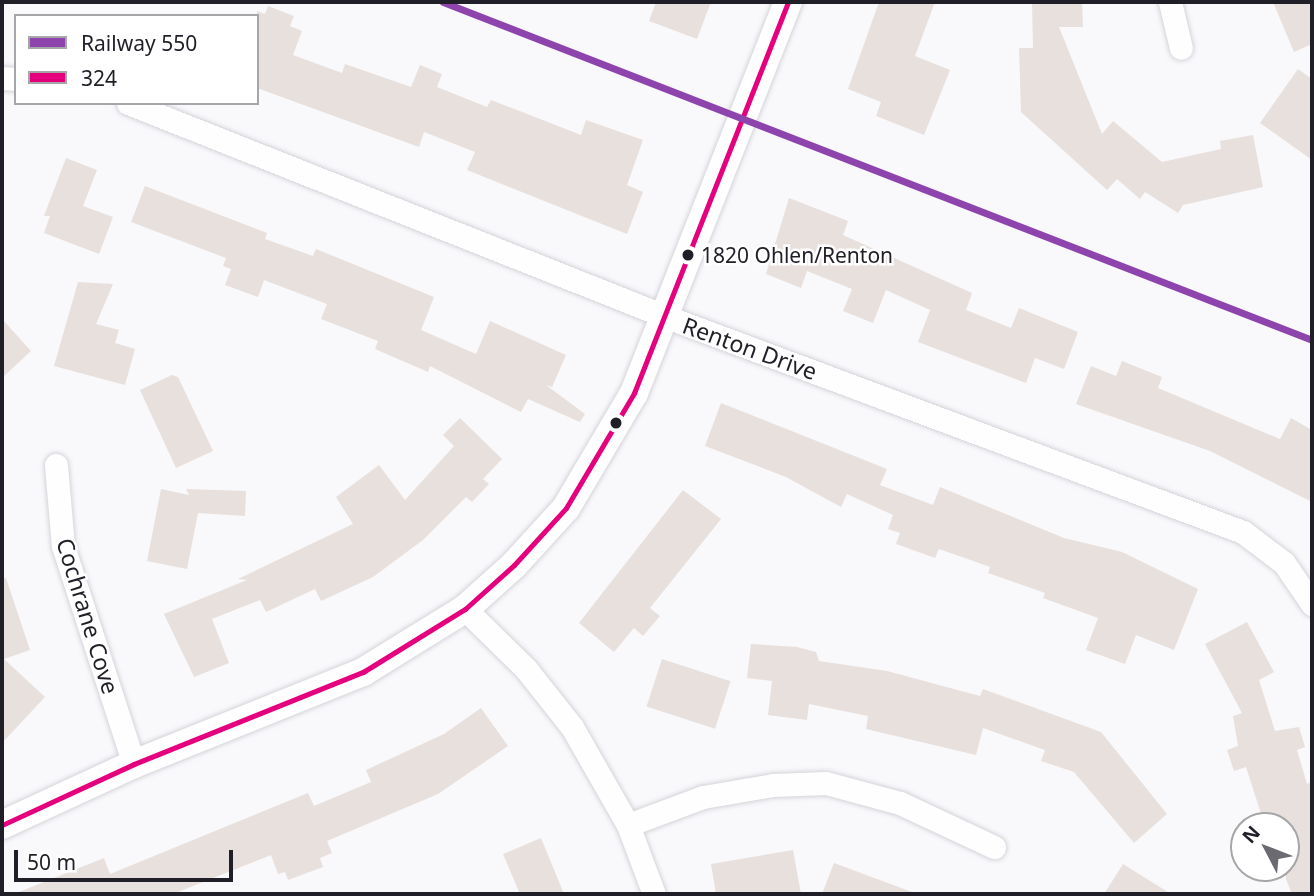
<!DOCTYPE html>
<html>
<head>
<meta charset="utf-8">
<style>
  body { margin:0 }
  #map { position:relative; width:1314px; height:896px; overflow:hidden; background:#f9f8fb; font-family:"Noto Sans",sans-serif }
  div>[style] { position:absolute }
  .building>* { inset:0; background:#e8e0dc; transform-origin:0 0 }
  .roads { filter:drop-shadow(0 0 2px #d5d4da) drop-shadow(0 0 2px #d5d4da) }
  .minor>* { height:23px; margin:-11.5px; padding:0 11.5px; transform-origin:11.5px; border-radius:11.5px; background:#fefefe }
  .tertiary>* { height:28px; margin:-14px; padding:0 14px; transform-origin:14px; border-radius:14px; background:#fefefe }
  .bus-1>* { height:5px; margin:-2.5px; padding:0 2.5px; transform-origin:2.5px; border-radius:2.5px; background:#e5007d }
  .rail-1>* { height:7px; margin:-3.5px; padding:0 3.5px; transform-origin:3.5px; border-radius:3.5px; background:#8e44ad }
  .dots>* { width:19px; height:19px; translate:-50% -50%; box-sizing:border-box; border:4px solid #fff; border-radius:50% }
  span { translate:-50% -50%; white-space:nowrap; text-align:center; line-height:1.15; -webkit-text-stroke:5px #fff; paint-order:stroke }
  .bus-label { font-size:21px; color:#201e26 }
  .left { translate:0 -50%; text-align:left }
  .street-label { font-size:23px; color:#201e26 }
  .frame { position:absolute; inset:0; border:4px solid #201e26; pointer-events:none }
  .legend { position:absolute; left:14px; top:14px; width:245px; height:91px; box-sizing:border-box; background:#fff; border:2px solid #a6a5a8; margin:0; padding:9px 12px; list-style:none; font-size:21px; color:#201e26 }
  .legend li { display:flex; align-items:center; gap:14px; height:35px }
  .legend b { width:35px; border:2px solid #a6a5a8 }
  .north { position:absolute; left:1230px; top:812px; width:70px; height:70px; box-sizing:border-box; background:#fff; border:2px solid #a6a5a8; border-radius:50%; rotate:312deg; font-size:19px; font-weight:700; line-height:28px; text-align:center; color:#201e26 }
  .north::after { content:''; display:block; margin:auto; width:24px; height:32px; background:#6c6a71; clip-path:polygon(50% 0,100% 100%,50% 72%,0 100%) }
  .scale { position:absolute; left:14px; top:850px; width:219px; height:32px; box-sizing:border-box; border:4px solid #201e26; border-top:0; padding-left:9px; font-size:21px; line-height:24px; white-space:nowrap; color:#201e26; -webkit-text-stroke:5px #fff; paint-order:stroke }
</style>
</head>
<body>
<div id="map">
  <div class="building">
    <div style="clip-path:polygon(656px 2px,711px 2px,697px 39px,649px 21px)"></div>
    <div style="clip-path:polygon(879px 2px,935px 2px,915px 56px,950px 70px,924px 135px,876px 116px,881px 102px,848px 89px)"></div>
    <div style="clip-path:polygon(1032px 2px,1082px 2px,1083px 27px,1059px 27px,1102px 134px,1113px 121px,1162px 162px,1221px 149px,1220px 141px,1253px 135px,1263px 187px,1183px 205px,1178px 213px,1145px 192px,1140px 199px,1117px 179px,1107px 190px,1021px 112px,1019px 48px,1033px 48px)"></div>
    <div style="clip-path:polygon(1273px 2px,1312px 2px,1312px 44px,1294px 52px)"></div>
    <div style="clip-path:polygon(268px 6px,294px 16px,290px 26px,302px 31px,293px 55px,342px 73px,345px 64px,411px 87px,420px 65px,442px 74px,437px 87px,487px 107px,491px 100px,581px 135px,586px 120px,643px 140px,627px 185px,643px 192px,627px 234px,467px 170px,475px 152px,424px 132px,419px 147px,257px 88px,257px 11px,265px 14px)"></div>
    <div style="clip-path:polygon(1298px 69px,1312px 79px,1312px 160px,1260px 123px)"></div>
    <div style="clip-path:polygon(66px 158px,97px 170px,83px 206px,113px 217px,99px 254px,44px 233px,50px 216px,44px 216px)"></div>
    <div style="clip-path:polygon(145px 186px,267px 233px,265px 239px,313px 256px,316px 249px,434px 297px,421px 330px,476px 354px,490px 321px,566px 355px,552px 387px,546px 385px,585px 414px,580px 422px,528px 399px,521px 412px,430px 366px,428px 372px,375px 349px,378px 341px,321px 319px,327px 304px,264px 280px,258px 297px,225px 285px,231px 269px,223px 266px,226px 258px,131px 222px)"></div>
    <div style="clip-path:polygon(789px 198px,848px 221px,843px 235px,972px 293px,966px 310px,1011px 328px,1019px 308px,1078px 332px,1064px 369px,1035px 358px,1026px 383px,918px 342px,930px 310px,886px 290px,873px 323px,843px 311px,852px 289px,807px 271px,801px 288px,766px 274px)"></div>
    <div style="clip-path:polygon(78px 282px,113px 284px,96px 324px,119px 330px,115px 343px,135px 349px,125px 385px,54px 366px)"></div>
    <div style="clip-path:polygon(2px 319px,31px 351px,2px 378px)"></div>
    <div style="clip-path:polygon(1122px 361px,1162px 377px,1158px 388px,1280px 439px,1291px 418px,1312px 430px,1312px 502px,1210px 451px,1076px 404px,1091px 366px,1116px 376px)"></div>
    <div style="clip-path:polygon(172px 375px,178px 377px,213px 451px,176px 468px,140px 390px)"></div>
    <div style="clip-path:polygon(721px 403px,887px 469px,880px 485px,933px 505px,940px 487px,1064px 538px,1122px 552px,1198px 589px,1174px 650px,1136px 635px,1125px 664px,1086px 650px,1098px 618px,1043px 598px,1045px 593px,988px 573px,990px 567px,965px 558px,939px 549px,935px 558px,896px 544px,900px 533px,888px 529px,893px 515px,847px 494px,841px 507px,786px 477px,705px 446px)"></div>
    <div style="clip-path:polygon(460px 418px,502px 459px,483px 479px,489px 484px,472px 502px,466px 497px,423px 540px,373px 577px,321px 601px,315px 589px,266px 612px,260px 600px,212px 619px,229px 663px,194px 677px,164px 614px,247px 580px,238px 579px,353px 524px,336px 497px,379px 465px,405px 500px,454px 446px,443px 435px)"></div>
    <div style="clip-path:polygon(161px 489px,189px 495px,186px 489px,246px 491px,245px 516px,198px 513px,187px 569px,147px 561px)"></div>
    <div style="clip-path:polygon(683px 490px,721px 519px,650px 608px,660px 616px,643px 636px,634px 628px,614px 652px,579px 623px)"></div>
    <div style="clip-path:polygon(6px 578px,30px 650px,4px 659px,45px 697px,2px 743px,2px 579px)"></div>
    <div style="clip-path:polygon(1247px 622px,1274px 672px,1259px 680px,1275px 731px,1299px 727px,1305px 747px,1297px 750px,1307px 784px,1312px 782px,1312px 894px,1292px 894px,1286px 879px,1286px 826px,1265px 826px,1246px 767px,1234px 771px,1227px 750px,1238px 746px,1233px 716px,1242px 713px,1205px 644px)"></div>
    <div style="clip-path:polygon(751px 644px,797px 647px,816px 652px,819px 661px,887px 671px,980px 696px,983px 689px,1101px 732px,1167px 814px,1134px 843px,1074px 772px,1041px 761px,1045px 750px,983px 728px,976px 755px,866px 729px,868px 716px,809px 704px,807px 720px,768px 715px,772px 681px,747px 678px)"></div>
    <div style="left:662px;top:659px;width:72px;height:50px;rotate:18deg"></div>
    <div style="clip-path:polygon(481px 708px,508px 746px,438px 794px,327px 841px,332px 853px,320px 858px,323px 867px,288px 880px,285px 872px,278px 874px,271px 855px,173px 894px,14px 894px,104px 858px,110px 874px,308px 793px,314px 806px,371px 782px,366px 770px,444px 734px)"></div>
    <div style="clip-path:polygon(541px 838px,564px 894px,520px 894px,503px 854px)"></div>
    <div style="clip-path:polygon(793px 850px,801px 894px,716px 894px,711px 864px)"></div>
    <div style="clip-path:polygon(834px 863px,912px 892px,911px 894px,822px 894px)"></div>
    <div style="clip-path:polygon(1123px 864px,1171px 894px,1104px 894px)"></div>
  </div>
  <div class="roads">
    <div class="minor">
      <div style="left:1170px;top:2px;width:47px;rotate:76.6deg"></div>
      <div style="left:2px;top:78px;width:14px;rotate:4deg"></div>
      <div style="left:128px;top:103px;width:580px;rotate:21.65deg"></div>
      <div style="left:667px;top:317px;width:615px;rotate:20.47deg"></div>
      <div style="left:1243px;top:532px;width:51px;rotate:37.1deg"></div>
      <div style="left:1284px;top:563px;width:50px;rotate:55.7deg"></div>
      <div style="left:56px;top:465px;width:81px;rotate:85.1deg"></div>
      <div style="left:63px;top:546px;width:229px;rotate:72deg"></div>
      <div style="left:465px;top:609px;width:86px;rotate:44.5deg"></div>
      <div style="left:526px;top:669px;width:74px;rotate:51.6deg"></div>
      <div style="left:572px;top:727px;width:113px;rotate:60.3deg"></div>
      <div style="left:628px;top:825px;width:74px;rotate:69.4deg"></div>
      <div style="left:628px;top:825px;width:80px;rotate:-20.5deg"></div>
      <div style="left:703px;top:797px;width:71px;rotate:-9.7deg"></div>
      <div style="left:773px;top:785px;width:53px;rotate:-2.2deg"></div>
      <div style="left:826px;top:783px;width:77px;rotate:15.1deg"></div>
      <div style="left:900px;top:803px;width:104px;rotate:25.1deg"></div>
    </div>
    <div class="tertiary">
      <div style="left:2px;top:825px;width:145px;rotate:-24.8deg"></div>
      <div style="left:134px;top:764px;width:247px;rotate:-21.9deg"></div>
      <div style="left:363px;top:672px;width:120px;rotate:-31.7deg"></div>
      <div style="left:465px;top:609px;width:66px;rotate:-41.9deg"></div>
      <div style="left:514px;top:565px;width:77px;rotate:-47.6deg"></div>
      <div style="left:566px;top:508px;width:134px;rotate:-59.4deg"></div>
      <div style="left:634px;top:393px;width:420px;rotate:-68.5deg"></div>
    </div>
  </div>
  <div class="bus-1">
    <div style="left:2px;top:825px;width:145px;rotate:-24.8deg"></div>
    <div style="left:134px;top:764px;width:247px;rotate:-21.9deg"></div>
    <div style="left:363px;top:672px;width:120px;rotate:-31.7deg"></div>
    <div style="left:465px;top:609px;width:66px;rotate:-41.9deg"></div>
    <div style="left:514px;top:565px;width:77px;rotate:-47.6deg"></div>
    <div style="left:566px;top:508px;width:134px;rotate:-59.4deg"></div>
    <div style="left:634px;top:393px;width:420px;rotate:-68.5deg"></div>
  </div>
  <div class="rail-1">
    <div style="left:443px;top:2px;width:932px;rotate:21.25deg"></div>
  </div>
  <div class="dots">
    <div style="left:688px;top:255px;background:#201e26"></div>
    <div style="left:616px;top:423px;background:#201e26"></div>
  </div>
  <div class="bus-label">
    <span class="left" style="left:701px;top:255px">1820 Ohlen/Renton</span>
  </div>
  <div class="street-label">
    <span style="left:750px;top:348px;rotate:20deg">Renton Drive</span>
    <span style="left:88px;top:616px;rotate:73deg">Cochrane Cove</span>
  </div>
  <div class="frame"></div>
  <ul class="legend">
  <li><b style="height:9px;background:#8e44ad"></b>Railway 550</li>
  <li><b style="height:9px;background:#e5007d"></b>324</li>
  </ul>
  <div class="north">N</div>
  <div class="scale">50 m</div>
</div>
</body>
</html>
